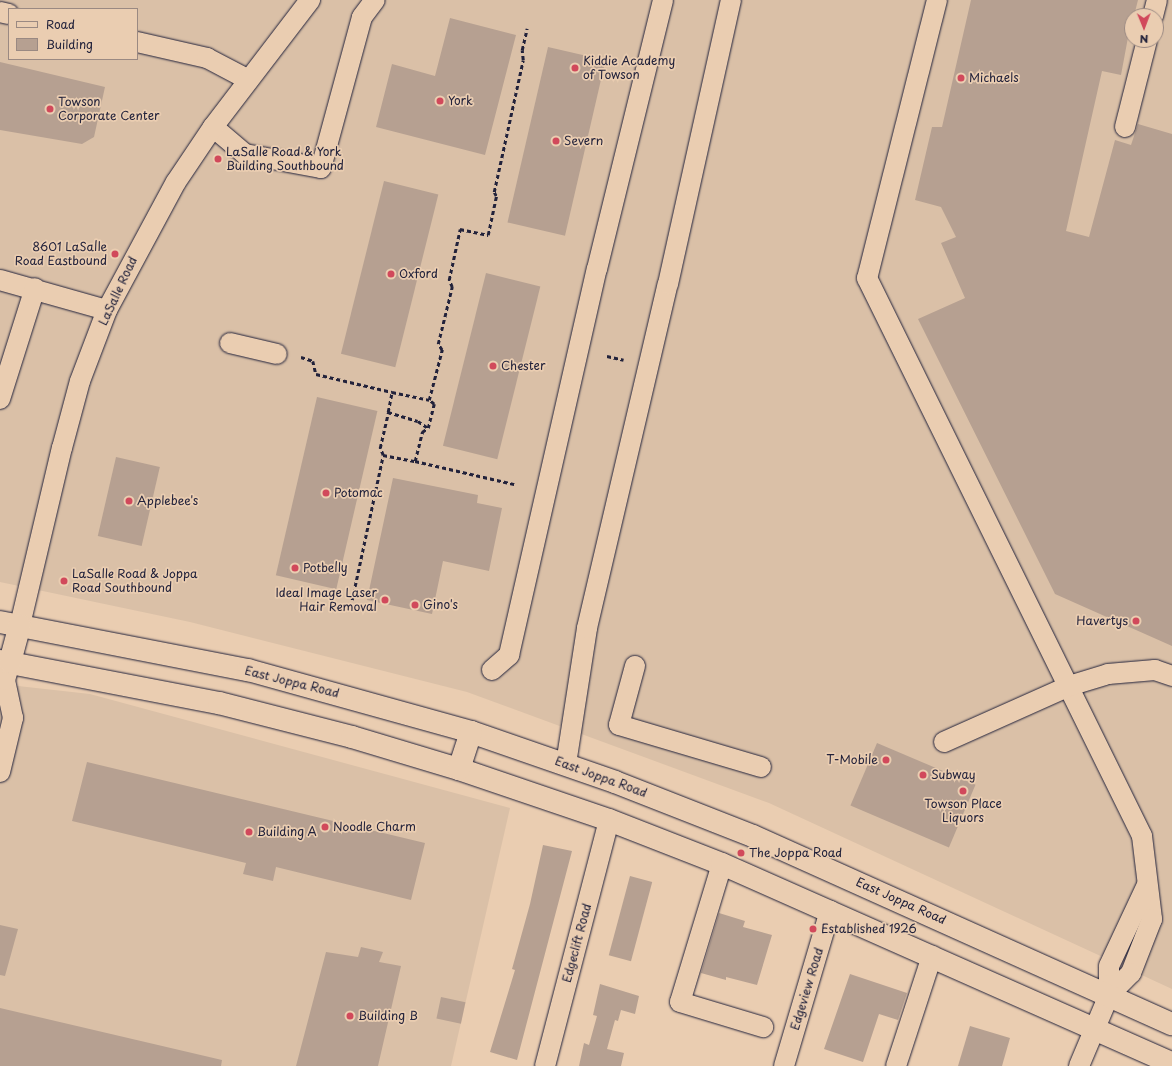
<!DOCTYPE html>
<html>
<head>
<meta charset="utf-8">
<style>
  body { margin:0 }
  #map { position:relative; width:1172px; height:1066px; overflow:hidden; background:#eacdb1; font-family:"Playpen Sans",sans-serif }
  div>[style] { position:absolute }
  .built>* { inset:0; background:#dac0a7 }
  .building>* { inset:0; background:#b6a091; transform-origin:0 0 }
  .path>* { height:2.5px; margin-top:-1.25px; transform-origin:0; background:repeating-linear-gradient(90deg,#22223b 0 4px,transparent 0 7px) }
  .roads { filter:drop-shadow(0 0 1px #22223b) drop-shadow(0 0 1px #22223b) }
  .minor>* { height:20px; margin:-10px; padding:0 10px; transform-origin:10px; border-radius:10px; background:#eacdb1 }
  .major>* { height:22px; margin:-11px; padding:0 11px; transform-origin:11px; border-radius:11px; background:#eacdb1 }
  .dots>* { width:11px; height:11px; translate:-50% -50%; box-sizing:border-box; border:2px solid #eacdb1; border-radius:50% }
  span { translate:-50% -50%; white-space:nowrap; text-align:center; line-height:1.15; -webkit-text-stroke:3.5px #eacdb1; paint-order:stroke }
  .poi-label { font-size:12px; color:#22223b }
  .left { translate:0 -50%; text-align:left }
  .right { translate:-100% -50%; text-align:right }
  .street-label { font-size:12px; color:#22223b }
  .legend { position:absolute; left:8px; top:8px; width:130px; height:52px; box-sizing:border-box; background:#eacdb1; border:1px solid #9a8982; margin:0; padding:5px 7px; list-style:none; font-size:12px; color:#22223b }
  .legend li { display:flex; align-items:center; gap:8px; height:20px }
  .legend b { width:20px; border:1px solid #9a8982 }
  .north { position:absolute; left:1124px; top:8px; width:40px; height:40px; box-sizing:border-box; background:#eacdb1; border:1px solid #9a8982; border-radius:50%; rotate:179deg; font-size:11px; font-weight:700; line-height:16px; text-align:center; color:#22223b }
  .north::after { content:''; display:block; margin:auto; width:14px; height:18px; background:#d1495b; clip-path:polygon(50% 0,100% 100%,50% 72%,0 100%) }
</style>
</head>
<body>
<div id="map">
  <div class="built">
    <div style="clip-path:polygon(evenodd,0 0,1172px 0,1172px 989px,769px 803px,467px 692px,190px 622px,0 582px,0 0,9px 9px,137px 9px,137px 59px,9px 59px,9px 9px,0 0,1132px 16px,1156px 16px,1156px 40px,1132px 40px,1132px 16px)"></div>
    <div style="clip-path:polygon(0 684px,90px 694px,510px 808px,451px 1066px,0 1066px)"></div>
  </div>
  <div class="building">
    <div style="clip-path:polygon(971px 0,1138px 0,1134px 16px,1132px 16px,1121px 75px,1102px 71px,1066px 231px,1089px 237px,1115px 140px,1131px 145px,1138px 124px,1172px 134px,1172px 646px,1055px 594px,918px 319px,965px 298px,941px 243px,956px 237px,941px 207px,915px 200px,932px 127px,942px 127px)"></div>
    <div style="clip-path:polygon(450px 18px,516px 35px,485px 155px,376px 127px,392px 64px,435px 76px)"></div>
    <div style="left:548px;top:47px;width:59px;height:180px;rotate:13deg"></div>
    <div style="clip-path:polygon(0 62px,105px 87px,94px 137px,82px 144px,0 130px)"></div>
    <div style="left:384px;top:181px;width:56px;height:178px;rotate:14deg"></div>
    <div style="left:486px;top:273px;width:56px;height:178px;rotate:14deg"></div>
    <div style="left:317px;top:397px;width:62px;height:183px;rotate:13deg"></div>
    <div style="left:116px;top:457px;width:45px;height:81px;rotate:13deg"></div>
    <div style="clip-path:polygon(393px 478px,478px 495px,477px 503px,502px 508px,489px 571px,443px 561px,432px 614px,367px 600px)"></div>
    <div style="left:877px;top:743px;width:107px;height:68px;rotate:23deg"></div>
    <div style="clip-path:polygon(87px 762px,425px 843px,411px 900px,276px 867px,273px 881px,243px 874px,246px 863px,72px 821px)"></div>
    <div style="clip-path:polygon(543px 845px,572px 851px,517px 1060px,490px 1052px,515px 970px,512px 969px,530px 904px)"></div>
    <div style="left:630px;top:876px;width:23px;height:82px;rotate:15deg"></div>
    <div style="clip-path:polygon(719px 913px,745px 921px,743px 927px,772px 935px,757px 985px,726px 977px,726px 980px,701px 973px)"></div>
    <div style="clip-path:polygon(0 925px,18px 929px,5px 976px,0 975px)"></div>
    <div style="clip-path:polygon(361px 947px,383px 952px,379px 962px,401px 966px,378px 1066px,296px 1066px,326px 952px,358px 957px)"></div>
    <div style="clip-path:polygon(850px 974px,907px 993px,898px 1020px,879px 1014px,863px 1062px,824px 1049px)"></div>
    <div style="clip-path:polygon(600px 984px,639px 996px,635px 1014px,621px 1010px,618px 1021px,615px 1020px,607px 1049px,624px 1053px,621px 1066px,579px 1066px,584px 1043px,589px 1045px,597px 1016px,593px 1015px)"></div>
    <div style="left:441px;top:997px;width:25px;height:22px;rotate:12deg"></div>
    <div style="clip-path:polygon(0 1008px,222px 1060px,221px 1066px,0 1066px)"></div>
    <div style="clip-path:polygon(970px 1026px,1010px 1038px,1002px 1066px,958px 1066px)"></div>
  </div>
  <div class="path">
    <div style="left:607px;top:356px;width:17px;rotate:13deg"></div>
    <div style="left:301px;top:357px;width:13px;rotate:18deg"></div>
    <div style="left:313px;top:361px;width:13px;rotate:77deg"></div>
    <div style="left:316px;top:374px;width:78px;rotate:13.3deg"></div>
    <div style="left:388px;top:412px;width:20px;rotate:-79deg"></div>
    <div style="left:392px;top:392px;width:38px;rotate:12deg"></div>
    <div style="left:383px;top:455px;width:8px;rotate:-113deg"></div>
    <div style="left:380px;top:448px;width:37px;rotate:-77deg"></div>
    <div style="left:388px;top:412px;width:31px;rotate:17deg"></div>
    <div style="left:418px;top:421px;width:12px;rotate:35deg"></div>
    <div style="left:415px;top:461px;width:102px;rotate:13.1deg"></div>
    <div style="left:352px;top:600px;width:148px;rotate:-77.9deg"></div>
    <div style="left:383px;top:455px;width:33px;rotate:11deg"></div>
    <div style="left:415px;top:461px;width:30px;rotate:-76deg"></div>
    <div style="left:422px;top:432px;width:7px;rotate:-34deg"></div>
    <div style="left:428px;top:428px;width:25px;rotate:-76deg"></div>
    <div style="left:434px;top:404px;width:6px;rotate:-141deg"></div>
    <div style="left:429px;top:400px;width:52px;rotate:-75.4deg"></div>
    <div style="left:442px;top:350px;width:7px;rotate:-124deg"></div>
    <div style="left:438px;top:344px;width:59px;rotate:-76.2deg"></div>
    <div style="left:452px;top:287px;width:8px;rotate:-113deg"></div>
    <div style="left:449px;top:280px;width:52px;rotate:-77.8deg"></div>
    <div style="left:460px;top:229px;width:29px;rotate:12deg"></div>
    <div style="left:488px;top:235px;width:40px;rotate:-78deg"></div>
    <div style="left:496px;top:196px;width:4px;rotate:-117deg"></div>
    <div style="left:494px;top:192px;width:135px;rotate:-77.6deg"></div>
    <div style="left:523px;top:60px;width:10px;rotate:-96deg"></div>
    <div style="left:522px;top:50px;width:22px;rotate:-77deg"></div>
  </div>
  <div class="roads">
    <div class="minor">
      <div style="left:937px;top:0;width:287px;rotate:104.1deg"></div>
      <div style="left:867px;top:278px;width:622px;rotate:63.76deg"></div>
      <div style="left:1142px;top:836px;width:84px;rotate:83.1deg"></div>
      <div style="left:1152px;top:919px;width:58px;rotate:111.3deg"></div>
      <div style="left:1131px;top:973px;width:31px;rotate:135deg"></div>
      <div style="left:1109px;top:995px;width:77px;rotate:112.9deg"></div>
      <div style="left:0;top:12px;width:9px;rotate:13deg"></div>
      <div style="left:1153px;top:16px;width:16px;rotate:-76deg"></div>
      <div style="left:137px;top:42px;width:72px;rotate:12.9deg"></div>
      <div style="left:207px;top:58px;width:47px;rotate:27.6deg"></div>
      <div style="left:213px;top:127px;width:42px;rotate:40.2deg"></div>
      <div style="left:245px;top:154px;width:77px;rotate:10.4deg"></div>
      <div style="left:321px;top:168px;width:156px;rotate:-74.8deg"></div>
      <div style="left:362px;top:17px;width:21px;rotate:-53deg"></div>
      <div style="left:1125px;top:127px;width:90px;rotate:-75.8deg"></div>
      <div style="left:0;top:280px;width:111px;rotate:15.7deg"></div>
      <div style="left:230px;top:343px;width:48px;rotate:13.2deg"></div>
      <div style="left:0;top:399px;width:116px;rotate:-72.5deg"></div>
      <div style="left:20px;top:625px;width:182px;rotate:-76.7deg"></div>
      <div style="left:62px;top:448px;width:69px;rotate:-75deg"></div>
      <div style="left:80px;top:381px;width:76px;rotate:-69.2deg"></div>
      <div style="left:107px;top:310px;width:145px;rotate:-61.7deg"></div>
      <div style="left:176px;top:182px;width:66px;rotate:-56.1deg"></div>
      <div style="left:213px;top:127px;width:160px;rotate:-52.6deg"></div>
      <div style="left:635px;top:666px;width:61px;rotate:105.2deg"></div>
      <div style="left:619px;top:725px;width:148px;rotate:16.5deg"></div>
      <div style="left:492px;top:670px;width:23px;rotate:-41deg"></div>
      <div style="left:509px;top:655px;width:396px;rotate:-77.2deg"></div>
      <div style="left:597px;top:269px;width:277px;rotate:-76.2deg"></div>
      <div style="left:944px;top:742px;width:137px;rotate:-24.1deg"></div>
      <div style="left:1069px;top:686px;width:41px;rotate:-17.1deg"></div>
      <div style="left:1108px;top:674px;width:47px;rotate:-4.9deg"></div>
      <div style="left:1155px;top:670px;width:18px;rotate:19deg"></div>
      <div style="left:566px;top:764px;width:138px;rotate:-81.2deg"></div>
      <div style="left:587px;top:628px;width:353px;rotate:-76.8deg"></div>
      <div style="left:668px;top:284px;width:291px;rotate:-77.5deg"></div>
      <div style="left:0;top:772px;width:56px;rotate:-76.5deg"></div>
      <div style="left:13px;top:718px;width:39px;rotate:-102deg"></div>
      <div style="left:5px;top:680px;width:19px;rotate:-74deg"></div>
      <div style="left:722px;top:864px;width:144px;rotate:106.9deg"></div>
      <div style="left:680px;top:1002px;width:87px;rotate:16.8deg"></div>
      <div style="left:1109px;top:995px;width:29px;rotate:-90deg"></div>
      <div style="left:1109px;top:966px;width:89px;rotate:-64.9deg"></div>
      <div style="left:545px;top:1066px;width:254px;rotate:-75.4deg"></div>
      <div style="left:784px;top:1066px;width:162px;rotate:-73.5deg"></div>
      <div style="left:896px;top:1066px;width:116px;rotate:-71.9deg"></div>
    </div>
    <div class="major">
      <div style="left:0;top:622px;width:253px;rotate:11deg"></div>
      <div style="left:248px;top:670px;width:231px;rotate:15.5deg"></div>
      <div style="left:471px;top:732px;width:152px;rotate:19.1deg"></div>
      <div style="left:615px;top:782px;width:148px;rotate:21.4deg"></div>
      <div style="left:753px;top:836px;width:459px;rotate:24.2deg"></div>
      <div style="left:0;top:661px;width:223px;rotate:10.9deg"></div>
      <div style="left:219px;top:703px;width:137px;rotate:14.3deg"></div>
      <div style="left:352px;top:737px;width:112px;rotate:16.7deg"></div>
      <div style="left:459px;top:769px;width:158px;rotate:18.8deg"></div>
      <div style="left:609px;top:820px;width:121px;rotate:21.3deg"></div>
      <div style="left:722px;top:864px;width:492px;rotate:23.9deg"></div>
      <div style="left:10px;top:662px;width:38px;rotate:-75deg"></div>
      <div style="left:459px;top:769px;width:39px;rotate:-72deg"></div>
    </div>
  </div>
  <div class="dots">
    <div style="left:575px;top:68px;background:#d1495b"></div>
    <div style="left:961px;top:78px;background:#d1495b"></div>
    <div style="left:440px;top:101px;background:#d1495b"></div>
    <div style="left:50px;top:109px;background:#d1495b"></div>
    <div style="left:556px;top:141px;background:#d1495b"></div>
    <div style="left:218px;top:159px;background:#d1495b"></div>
    <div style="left:115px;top:254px;background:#d1495b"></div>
    <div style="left:391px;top:274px;background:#d1495b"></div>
    <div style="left:493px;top:366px;background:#d1495b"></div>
    <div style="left:326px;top:493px;background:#d1495b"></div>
    <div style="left:129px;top:501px;background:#d1495b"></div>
    <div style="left:295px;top:568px;background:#d1495b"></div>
    <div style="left:64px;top:581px;background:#d1495b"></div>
    <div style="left:385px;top:600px;background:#d1495b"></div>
    <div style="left:415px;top:605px;background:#d1495b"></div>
    <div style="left:1136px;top:621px;background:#d1495b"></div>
    <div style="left:886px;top:760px;background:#d1495b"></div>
    <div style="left:923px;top:775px;background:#d1495b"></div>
    <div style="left:963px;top:791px;background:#d1495b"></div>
    <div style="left:325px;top:827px;background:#d1495b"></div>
    <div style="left:249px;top:832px;background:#d1495b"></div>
    <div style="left:741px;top:853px;background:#d1495b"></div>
    <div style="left:813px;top:929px;background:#d1495b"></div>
    <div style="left:350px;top:1016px;background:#d1495b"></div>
  </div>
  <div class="poi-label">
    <span class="left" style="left:583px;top:68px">Kiddie Academy<br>of Towson</span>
    <span class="left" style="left:969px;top:78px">Michaels</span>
    <span class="left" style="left:448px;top:101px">York</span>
    <span class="left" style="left:58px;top:109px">Towson<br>Corporate Center</span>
    <span class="left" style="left:564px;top:141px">Severn</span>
    <span class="left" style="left:226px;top:159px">LaSalle Road &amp; York<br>Building Southbound</span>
    <span class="right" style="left:107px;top:254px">8601 LaSalle<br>Road Eastbound</span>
    <span class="left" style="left:399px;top:274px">Oxford</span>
    <span class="left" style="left:501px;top:366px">Chester</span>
    <span class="left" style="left:334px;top:493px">Potomac</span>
    <span class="left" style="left:137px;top:501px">Applebee's</span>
    <span class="left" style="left:303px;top:568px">Potbelly</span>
    <span class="left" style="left:72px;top:581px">LaSalle Road &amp; Joppa<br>Road Southbound</span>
    <span class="right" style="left:377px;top:600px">Ideal Image Laser<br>Hair Removal</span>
    <span class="left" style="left:423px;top:605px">Gino's</span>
    <span class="right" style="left:1128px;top:621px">Havertys</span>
    <span class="right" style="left:878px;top:760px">T-Mobile</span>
    <span class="left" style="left:931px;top:775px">Subway</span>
    <span style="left:963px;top:811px">Towson Place<br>Liquors</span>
    <span class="left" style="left:333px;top:827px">Noodle Charm</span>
    <span class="left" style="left:257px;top:832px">Building A</span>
    <span class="left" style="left:749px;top:853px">The Joppa Road</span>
    <span class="left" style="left:821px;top:929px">Established 1926</span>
    <span class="left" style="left:358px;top:1016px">Building B</span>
  </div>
  <div class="street-label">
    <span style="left:118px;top:291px;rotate:-65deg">LaSalle Road</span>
    <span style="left:292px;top:682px;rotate:14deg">East Joppa Road</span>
    <span style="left:601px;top:777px;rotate:20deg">East Joppa Road</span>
    <span style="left:901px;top:901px;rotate:24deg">East Joppa Road</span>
    <span style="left:577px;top:943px;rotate:-75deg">Edgeclift Road</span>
    <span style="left:807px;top:989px;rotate:-73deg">Edgeview Road</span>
  </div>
  <ul class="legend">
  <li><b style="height:5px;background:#eacdb1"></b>Road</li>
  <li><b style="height:11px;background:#b6a091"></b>Building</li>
  </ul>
  <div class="north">N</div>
</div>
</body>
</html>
